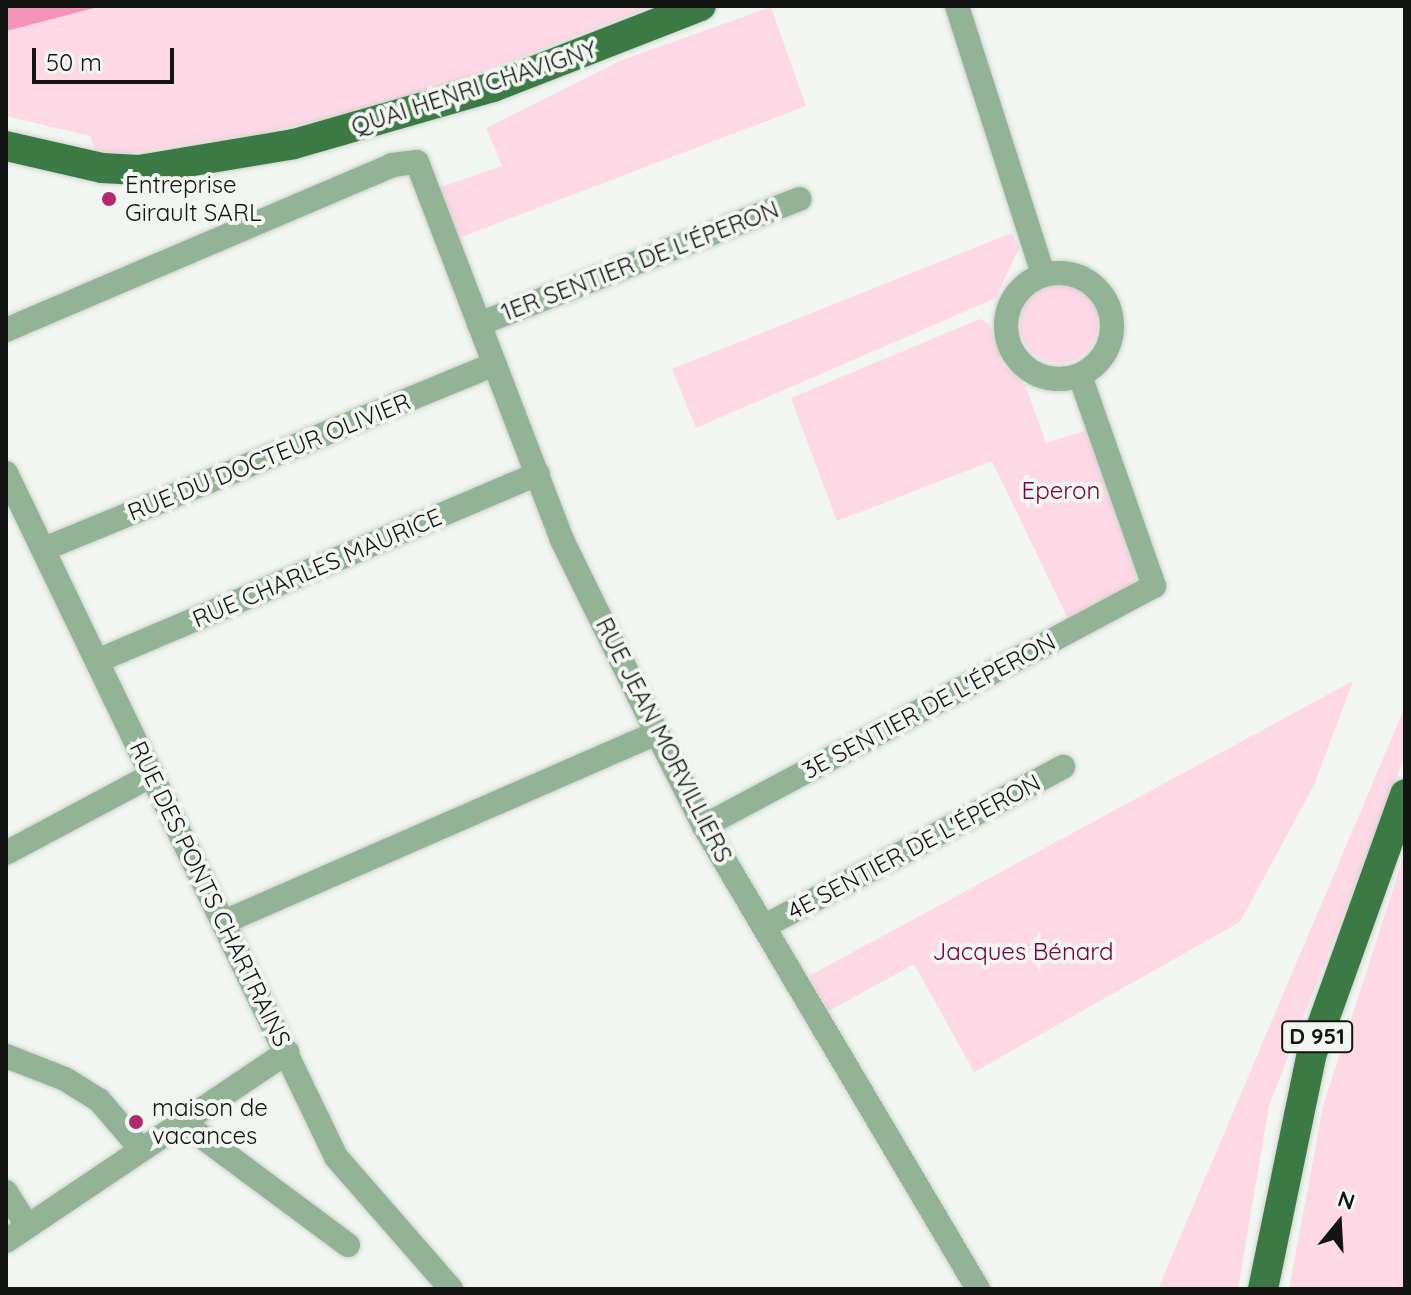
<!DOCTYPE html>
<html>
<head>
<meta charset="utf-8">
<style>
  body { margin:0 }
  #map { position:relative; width:1411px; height:1295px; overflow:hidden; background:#f1f6f1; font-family:Quicksand,sans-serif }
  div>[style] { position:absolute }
  .green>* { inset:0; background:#ffd8e5 }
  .round { border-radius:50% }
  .water>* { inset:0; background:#f594b8 }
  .roads { filter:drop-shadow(0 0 2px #cdd2cd) drop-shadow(0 0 2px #cdd2cd) }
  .minor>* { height:24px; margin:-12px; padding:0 12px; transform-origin:12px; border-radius:12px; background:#92b395 }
  .minor>.ring { margin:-12px; padding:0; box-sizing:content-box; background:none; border:24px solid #92b395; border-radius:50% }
  .major>* { height:30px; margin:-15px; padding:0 15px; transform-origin:15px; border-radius:15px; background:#3c7a45 }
  .dots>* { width:22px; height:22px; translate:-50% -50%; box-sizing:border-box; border:4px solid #f1f6f1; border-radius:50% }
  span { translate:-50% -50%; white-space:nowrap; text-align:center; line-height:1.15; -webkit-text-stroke:8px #f1f6f1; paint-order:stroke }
  .shield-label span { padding:2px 6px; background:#f1f6f1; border:2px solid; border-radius:6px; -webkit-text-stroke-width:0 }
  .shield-label { font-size:22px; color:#131513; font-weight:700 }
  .street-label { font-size:24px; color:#131513 }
  .poi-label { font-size:24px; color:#131513 }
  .left { translate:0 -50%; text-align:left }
  .park-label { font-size:24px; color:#780042 }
  .frame { position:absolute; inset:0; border:8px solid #131513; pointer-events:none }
  .north { position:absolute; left:1299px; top:1183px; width:80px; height:80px; -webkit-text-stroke:6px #f1f6f1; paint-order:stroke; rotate:18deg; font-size:22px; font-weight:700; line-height:32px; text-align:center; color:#131513 }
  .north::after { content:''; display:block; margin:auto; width:28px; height:36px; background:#131513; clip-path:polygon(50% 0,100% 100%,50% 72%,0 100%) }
  .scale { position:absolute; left:32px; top:48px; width:142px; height:36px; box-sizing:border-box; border:4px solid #131513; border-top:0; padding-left:10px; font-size:24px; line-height:28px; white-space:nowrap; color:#131513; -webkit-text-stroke:6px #f1f6f1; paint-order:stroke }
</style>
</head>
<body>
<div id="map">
  <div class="green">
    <div style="clip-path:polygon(37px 6px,653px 6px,463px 79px,359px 111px,267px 132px,124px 154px,95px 150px,90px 136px,6px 116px,6px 17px)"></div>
    <div style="clip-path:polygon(771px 7px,806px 106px,459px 238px,438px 188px,502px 166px,486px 128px,622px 60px)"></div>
    <div style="clip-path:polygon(1012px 233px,1019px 248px,996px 298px,696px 428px,672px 369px)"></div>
    <div class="round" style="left:1020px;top:285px;width:78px;height:78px"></div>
    <div style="clip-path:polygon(980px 319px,989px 324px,1003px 365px,1025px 385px,1046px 443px,1091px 429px,1139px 573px,1132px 587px,1069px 621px,992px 461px,837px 521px,791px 398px)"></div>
    <div style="clip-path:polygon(1353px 681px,1314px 785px,1240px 922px,974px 1072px,914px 964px,829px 1011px,809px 976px)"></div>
    <div style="clip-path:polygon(1405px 707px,1405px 756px,1269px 1106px,1238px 1289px,1158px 1289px)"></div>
    <div style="clip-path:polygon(1405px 852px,1405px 1289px,1289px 1289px,1323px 1106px)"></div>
  </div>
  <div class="water">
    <div style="clip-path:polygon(6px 6px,102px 6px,6px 31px)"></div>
  </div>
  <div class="roads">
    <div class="minor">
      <div style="left:957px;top:6px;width:281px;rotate:72.2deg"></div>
      <div class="ring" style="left:1006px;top:273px;width:82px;height:82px"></div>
      <div style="left:479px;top:324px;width:344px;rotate:-21.3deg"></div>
      <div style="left:6px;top:330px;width:420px;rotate:-23.1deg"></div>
      <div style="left:392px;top:165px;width:25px;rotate:-7deg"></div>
      <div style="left:417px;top:162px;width:405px;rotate:69deg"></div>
      <div style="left:562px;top:540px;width:215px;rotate:63.8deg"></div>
      <div style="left:657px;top:733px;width:104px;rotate:63.2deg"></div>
      <div style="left:704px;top:826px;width:538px;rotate:59.38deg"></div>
      <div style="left:6px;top:473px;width:759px;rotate:64.24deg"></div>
      <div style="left:336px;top:1157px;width:175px;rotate:48.9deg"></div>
      <div style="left:44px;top:549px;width:487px;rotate:-22.3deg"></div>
      <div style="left:97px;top:661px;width:479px;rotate:-23deg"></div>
      <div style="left:704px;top:826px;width:510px;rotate:-28.07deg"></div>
      <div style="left:1154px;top:586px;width:223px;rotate:-109.4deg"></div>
      <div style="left:6px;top:853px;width:166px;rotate:-28.1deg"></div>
      <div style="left:224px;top:922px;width:472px;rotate:-23.6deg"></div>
      <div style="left:765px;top:926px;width:338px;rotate:-28.1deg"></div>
      <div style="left:6px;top:1056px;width:63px;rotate:21.3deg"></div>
      <div style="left:65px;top:1079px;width:40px;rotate:32deg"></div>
      <div style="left:99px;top:1100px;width:63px;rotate:49.5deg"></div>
      <div style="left:181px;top:1121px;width:208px;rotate:36.6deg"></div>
      <div style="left:6px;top:1192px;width:40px;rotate:58deg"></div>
      <div style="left:6px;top:1241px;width:339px;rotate:-33.9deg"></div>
    </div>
    <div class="major">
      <div style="left:6px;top:146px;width:98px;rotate:12.9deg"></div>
      <div style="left:102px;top:168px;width:37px;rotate:3deg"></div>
      <div style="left:139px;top:170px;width:157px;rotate:-9.5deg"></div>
      <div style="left:294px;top:144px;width:207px;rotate:-16deg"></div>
      <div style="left:493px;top:87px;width:223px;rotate:-21.3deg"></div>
      <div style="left:1263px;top:1289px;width:241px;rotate:-78.3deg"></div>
      <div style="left:1312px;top:1053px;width:275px;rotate:-70.2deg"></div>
    </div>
  </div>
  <div class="dots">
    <div style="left:109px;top:199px;background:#b22a6b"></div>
    <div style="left:136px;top:1122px;background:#b22a6b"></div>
  </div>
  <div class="shield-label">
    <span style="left:1317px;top:1037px">D 951</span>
  </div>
  <div class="street-label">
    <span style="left:474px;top:88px;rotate:-18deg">QUAI HENRI CHAVIGNY</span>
    <span style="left:640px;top:261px;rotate:-21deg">1ER SENTIER DE L'ÉPERON</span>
    <span style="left:269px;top:457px;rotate:-22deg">RUE DU DOCTEUR OLIVIER</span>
    <span style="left:317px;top:568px;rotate:-23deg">RUE CHARLES MAURICE</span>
    <span style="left:929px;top:706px;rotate:-28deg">3E SENTIER DE L'ÉPERON</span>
    <span style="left:664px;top:740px;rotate:63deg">RUE JEAN MORVILLIERS</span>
    <span style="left:914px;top:847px;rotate:-28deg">4E SENTIER DE L'ÉPERON</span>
    <span style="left:210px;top:894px;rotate:64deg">RUE DES PONTS CHARTRAINS</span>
  </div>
  <div class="poi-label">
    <span class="left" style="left:125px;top:199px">Entreprise<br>Girault SARL</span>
    <span class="left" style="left:152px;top:1122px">maison de<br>vacances</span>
  </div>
  <div class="park-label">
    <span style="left:1061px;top:491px">Eperon</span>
    <span style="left:1023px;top:952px">Jacques Bénard</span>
  </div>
  <div class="frame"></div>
  <div class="north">N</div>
  <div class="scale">50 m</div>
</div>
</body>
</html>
